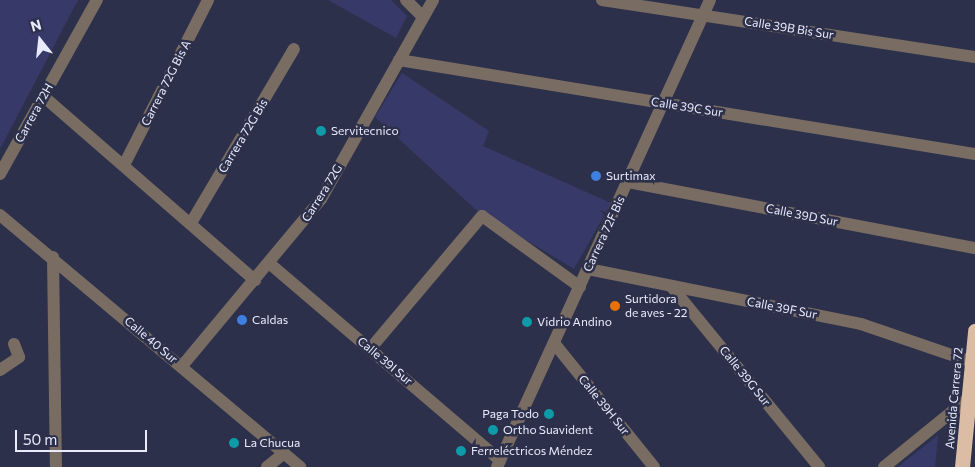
<!DOCTYPE html>
<html>
<head>
<meta charset="utf-8">
<style>
  body { margin:0 }
  #map { position:relative; width:975px; height:467px; overflow:hidden; background:#2d304a; font-family:Commissioner,sans-serif }
  div>[style] { position:absolute }
  .green>* { inset:0; background:#373a68 }
  .minor>* { height:12px; margin:-6px; padding:0 6px; transform-origin:6px; border-radius:6px; background:#796d63 }
  .highway>* { height:15px; margin:-7.5px; padding:0 7.5px; transform-origin:7.5px; border-radius:7.5px; background:#dabda4 }
  .dots>* { width:14px; height:14px; translate:-50% -50%; box-sizing:border-box; border:2px solid #2d304a; border-radius:50% }
  span { translate:-50% -50%; white-space:nowrap; text-align:center; line-height:1.15; -webkit-text-stroke:5px #2d304a; paint-order:stroke }
  .street-label { font-size:12px; color:#e8ebfc }
  .poi-label { font-size:12px; color:#e8ebfc }
  .left { translate:0 -50%; text-align:left }
  .right { translate:-100% -50%; text-align:right }
  .north { position:absolute; left:15px; top:15px; width:50px; height:50px; -webkit-text-stroke:4px #2d304a; paint-order:stroke; rotate:344deg; font-size:14px; font-weight:700; line-height:20px; text-align:center; color:#e8ebfc }
  .north::after { content:''; display:block; margin:auto; width:18px; height:22px; background:#e8ebfc; clip-path:polygon(50% 0,100% 100%,50% 72%,0 100%) }
  .scale { position:absolute; left:15px; top:430px; width:132px; height:22px; box-sizing:border-box; border:2px solid #e8ebfc; border-top:0; padding-left:6px; font-size:15px; line-height:18px; white-space:nowrap; color:#e8ebfc; -webkit-text-stroke:4px #2d304a; paint-order:stroke }
</style>
</head>
<body>
<div id="map">
  <div class="green">
    <div style="clip-path:polygon(0 0,78px 0,0 149px)"></div>
    <div style="clip-path:polygon(328px 0,391px 0,407px 16px,396px 38px)"></div>
    <div style="clip-path:polygon(402px 73px,489px 131px,483px 146px,611px 203px,574px 269px,475px 209px,375px 117px)"></div>
    <div style="clip-path:polygon(938px 435px,935px 467px,898px 467px)"></div>
  </div>
  <div class="minor">
    <div style="left:406px;top:0;width:24px;rotate:45deg"></div>
    <div style="left:602px;top:0;width:377px;rotate:8.7deg"></div>
    <div style="left:399px;top:60px;width:584px;rotate:9.27deg"></div>
    <div style="left:43px;top:96px;width:281px;rotate:41deg"></div>
    <div style="left:124px;top:165px;width:185px;rotate:-63deg"></div>
    <div style="left:0;top:174px;width:199px;rotate:-60.9deg"></div>
    <div style="left:628px;top:182px;width:353px;rotate:10.8deg"></div>
    <div style="left:0;top:215px;width:392px;rotate:40deg"></div>
    <div style="left:191px;top:223px;width:202px;rotate:-59.4deg"></div>
    <div style="left:53px;top:257px;width:210px;rotate:89.2deg"></div>
    <div style="left:269px;top:263px;width:304px;rotate:40.5deg"></div>
    <div style="left:588px;top:269px;width:278px;rotate:11.4deg"></div>
    <div style="left:861px;top:324px;width:117px;rotate:18.9deg"></div>
    <div style="left:671px;top:286px;width:234px;rotate:50.7deg"></div>
    <div style="left:554px;top:343px;width:159px;rotate:51.1deg"></div>
    <div style="left:370px;top:349px;width:174px;rotate:-49.9deg"></div>
    <div style="left:482px;top:216px;width:121px;rotate:35.9deg"></div>
    <div style="left:182px;top:366px;width:217px;rotate:-50.2deg"></div>
    <div style="left:321px;top:199px;width:228px;rotate:-60.6deg"></div>
    <div style="left:0;top:370px;width:23px;rotate:-34deg"></div>
    <div style="left:19px;top:357px;width:14px;rotate:-111deg"></div>
    <div style="left:267px;top:467px;width:22px;rotate:-39deg"></div>
    <div style="left:497px;top:467px;width:513px;rotate:-65.48deg"></div>
    <div style="left:884px;top:467px;width:109px;rotate:-39.1deg"></div>
  </div>
  <div class="highway">
    <div style="left:962px;top:467px;width:137px;rotate:-84.5deg"></div>
  </div>
  <div class="dots">
    <div style="left:321px;top:131px;background:#0f9aa8"></div>
    <div style="left:596px;top:176px;background:#3f7fe0"></div>
    <div style="left:615px;top:306px;background:#e8710a"></div>
    <div style="left:242px;top:320px;background:#3f7fe0"></div>
    <div style="left:527px;top:322px;background:#0f9aa8"></div>
    <div style="left:549px;top:414px;background:#0f9aa8"></div>
    <div style="left:493px;top:430px;background:#0f9aa8"></div>
    <div style="left:234px;top:443px;background:#0f9aa8"></div>
    <div style="left:461px;top:451px;background:#0f9aa8"></div>
  </div>
  <div class="street-label">
    <span style="left:789px;top:28px;rotate:9deg">Calle 39B Bis Sur</span>
    <span style="left:166px;top:83px;rotate:-63deg">Carrera 72G Bis A</span>
    <span style="left:687px;top:107px;rotate:9deg">Calle 39C Sur</span>
    <span style="left:34px;top:113px;rotate:-61deg">Carrera 72H</span>
    <span style="left:243px;top:136px;rotate:-59deg">Carrera 72G Bis</span>
    <span style="left:322px;top:193px;rotate:-58deg">Carrera 72G</span>
    <span style="left:802px;top:215px;rotate:11deg">Calle 39D Sur</span>
    <span style="left:604px;top:234px;rotate:-65deg">Carrera 72F Bis</span>
    <span style="left:782px;top:308px;rotate:11deg">Calle 39F Sur</span>
    <span style="left:151px;top:340px;rotate:40deg">Calle 40 Sur</span>
    <span style="left:385px;top:361px;rotate:40deg">Calle 39I Sur</span>
    <span style="left:745px;top:376px;rotate:51deg">Calle 39G Sur</span>
    <span style="left:954px;top:398px;rotate:-85deg">Avenida Carrera 72</span>
    <span style="left:604px;top:405px;rotate:51deg">Calle 39H Sur</span>
  </div>
  <div class="poi-label">
    <span class="left" style="left:331px;top:131px">Servitecnico</span>
    <span class="left" style="left:606px;top:176px">Surtimax</span>
    <span class="left" style="left:625px;top:306px">Surtidora<br>de aves - 22</span>
    <span class="left" style="left:252px;top:320px">Caldas</span>
    <span class="left" style="left:537px;top:322px">Vidrio Andino</span>
    <span class="right" style="left:539px;top:414px">Paga Todo</span>
    <span class="left" style="left:503px;top:430px">Ortho Suavident</span>
    <span class="left" style="left:244px;top:443px">La Chucua</span>
    <span class="left" style="left:471px;top:451px">Ferreléctricos Méndez</span>
  </div>
  <div class="north">N</div>
  <div class="scale">50 m</div>
</div>
</body>
</html>
